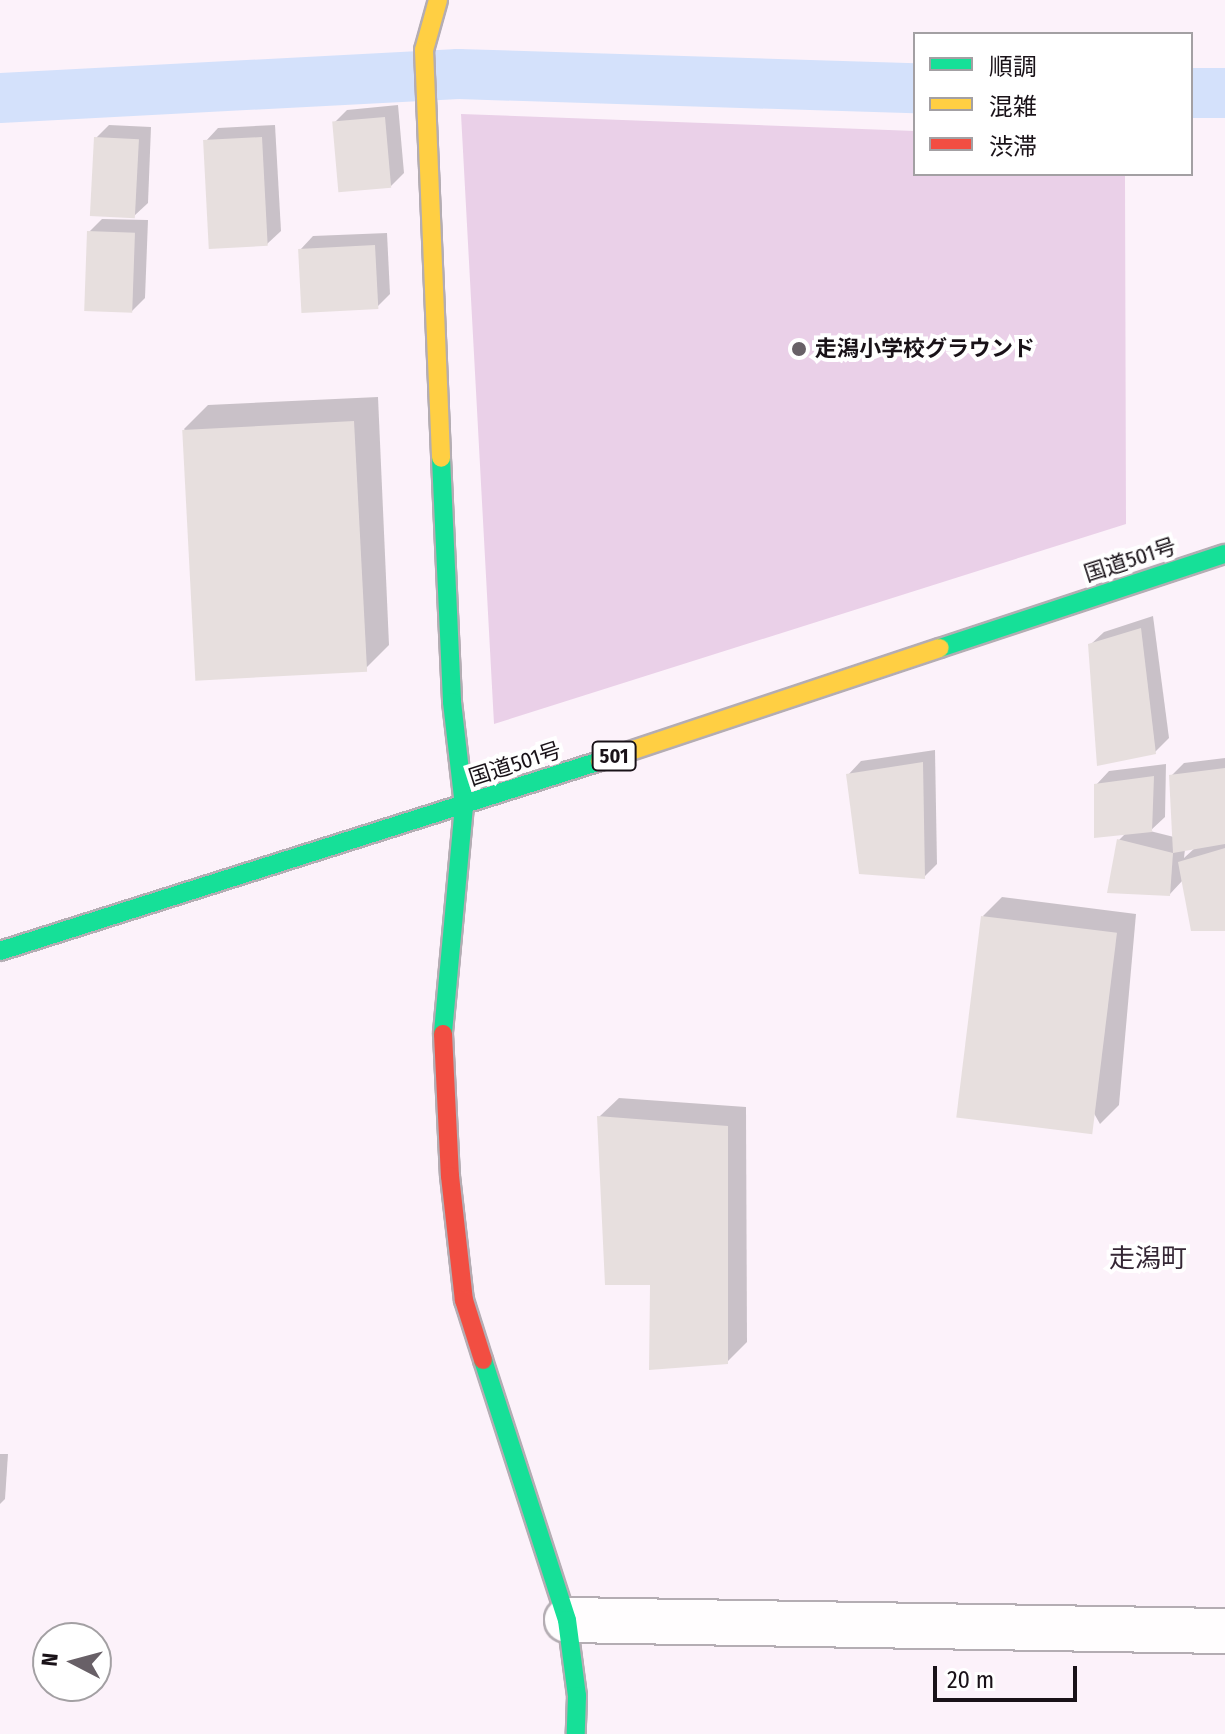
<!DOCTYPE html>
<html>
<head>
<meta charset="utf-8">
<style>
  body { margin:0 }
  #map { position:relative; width:1225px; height:1734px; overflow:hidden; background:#fcf2fa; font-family:"Fira Sans Condensed","Noto Sans JP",sans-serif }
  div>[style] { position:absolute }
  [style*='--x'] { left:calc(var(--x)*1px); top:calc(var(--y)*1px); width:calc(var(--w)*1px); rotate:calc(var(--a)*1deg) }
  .green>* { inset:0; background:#ead0e8 }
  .shadow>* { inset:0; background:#0003 }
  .canal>* { height:50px; margin:-25px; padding:0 25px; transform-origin:25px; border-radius:25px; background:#d4e1fb }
  .building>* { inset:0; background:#e7dfde; transform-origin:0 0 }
  .roads { filter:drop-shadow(2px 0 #b4adb3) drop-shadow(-2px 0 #b4adb3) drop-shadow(0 2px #b4adb3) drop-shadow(0 -2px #b4adb3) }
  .street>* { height:44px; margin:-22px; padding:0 22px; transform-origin:22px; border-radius:22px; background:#fffdfe }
  .fast>* { height:18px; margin:-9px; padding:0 9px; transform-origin:9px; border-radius:9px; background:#16e098 }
  .slow>* { height:18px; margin:-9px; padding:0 9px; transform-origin:9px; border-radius:9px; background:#ffcf43 }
  .jam>* { height:18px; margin:-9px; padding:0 9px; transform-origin:9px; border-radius:9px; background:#f24e42 }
  .dots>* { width:22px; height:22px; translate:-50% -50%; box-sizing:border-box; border:4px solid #fff; border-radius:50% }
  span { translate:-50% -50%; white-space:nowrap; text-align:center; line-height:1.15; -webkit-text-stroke:8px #fff; paint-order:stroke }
  .shield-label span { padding:2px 6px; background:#fff; border:2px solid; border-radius:6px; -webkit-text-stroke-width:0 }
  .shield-label { font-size:20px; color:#191218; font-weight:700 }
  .poi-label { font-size:22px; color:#191218; font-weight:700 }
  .left { translate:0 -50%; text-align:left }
  .street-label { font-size:22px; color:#191218 }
  .quarter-label { font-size:26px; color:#352735 }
  .legend { position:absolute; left:913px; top:32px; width:280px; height:144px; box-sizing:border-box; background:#fff; border:2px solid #a3a0a3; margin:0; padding:10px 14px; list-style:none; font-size:24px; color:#191218 }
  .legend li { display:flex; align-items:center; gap:16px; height:40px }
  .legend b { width:40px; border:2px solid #a3a0a3 }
  .north { position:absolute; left:32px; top:1622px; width:80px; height:80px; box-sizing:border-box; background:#fff; border:2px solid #a3a0a3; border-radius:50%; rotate:276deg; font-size:22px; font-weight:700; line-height:32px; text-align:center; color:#191218 }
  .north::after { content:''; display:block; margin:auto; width:28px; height:36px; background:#686067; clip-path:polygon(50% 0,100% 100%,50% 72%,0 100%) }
  .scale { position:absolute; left:933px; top:1666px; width:144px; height:36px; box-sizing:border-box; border:4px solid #191218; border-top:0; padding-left:10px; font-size:24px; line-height:28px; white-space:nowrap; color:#191218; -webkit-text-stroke:6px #fff; paint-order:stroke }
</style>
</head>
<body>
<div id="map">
  <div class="green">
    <i style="clip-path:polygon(461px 114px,915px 131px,915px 174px,1125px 174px,1126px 524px,494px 724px)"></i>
  </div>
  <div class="shadow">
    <i style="clip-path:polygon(398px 105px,404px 173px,390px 187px,334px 123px,347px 110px)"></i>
    <i style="clip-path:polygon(109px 125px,151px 127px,148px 203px,134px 216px,96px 138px)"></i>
    <i style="clip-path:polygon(275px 125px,281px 231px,267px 244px,205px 142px,218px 128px)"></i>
    <i style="clip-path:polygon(102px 219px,148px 220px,145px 298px,132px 311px,89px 232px)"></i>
    <i style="clip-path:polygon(387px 233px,390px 294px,377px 307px,300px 250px,313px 236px)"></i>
    <i style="clip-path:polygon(378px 397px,389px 645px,364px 670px,184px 429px,208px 405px)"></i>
    <i style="clip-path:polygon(1153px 616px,1169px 738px,1155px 752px,1090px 645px,1104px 632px)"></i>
    <i style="clip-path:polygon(935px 750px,937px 864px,924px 877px,848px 775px,861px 761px)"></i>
    <i style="clip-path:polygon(evenodd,1225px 758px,1225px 928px,1183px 880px,1170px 894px,1119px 840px,1126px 833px,1096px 785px,1109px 771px,1166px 764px,1165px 817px,1150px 831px,1174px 837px,1171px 776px,1184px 763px,1225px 758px,1196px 847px,1184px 858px,1185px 849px,1196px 847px)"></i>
    <i style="clip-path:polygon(1002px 897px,1136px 914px,1119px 1105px,1100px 1124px,983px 916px)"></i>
    <i style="clip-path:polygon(619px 1098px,746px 1107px,747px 1342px,727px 1362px,599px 1117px)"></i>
    <i style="clip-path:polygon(0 1454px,8px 1454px,5px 1499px,0 1504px)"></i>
  </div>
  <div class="canal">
    <i style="--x:1191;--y:93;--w:34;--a:0"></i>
    <i style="--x:0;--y:98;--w:459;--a:-3"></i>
    <i style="--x:458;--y:74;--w:457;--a:1.8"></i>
  </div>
  <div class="building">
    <i style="left:385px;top:117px;width:71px;height:53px;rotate:85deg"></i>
    <i style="left:94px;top:137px;width:45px;height:79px;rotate:3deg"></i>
    <i style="left:262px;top:137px;width:109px;height:59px;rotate:87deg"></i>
    <i style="left:87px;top:231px;width:48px;height:80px;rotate:2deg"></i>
    <i style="left:375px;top:245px;width:64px;height:77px;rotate:87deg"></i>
    <i style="left:354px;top:421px;width:251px;height:172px;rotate:87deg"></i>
    <i style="clip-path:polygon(1141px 628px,1156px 754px,1097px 766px,1088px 644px)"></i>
    <i style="clip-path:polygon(923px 762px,925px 879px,859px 874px,846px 774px)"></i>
    <i style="clip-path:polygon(1225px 768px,1225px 844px,1173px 853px,1169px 775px)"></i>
    <i style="clip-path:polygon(1154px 776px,1152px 832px,1094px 838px,1094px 784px)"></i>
    <i style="clip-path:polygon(1117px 839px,1173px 853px,1170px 896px,1107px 893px)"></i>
    <i style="clip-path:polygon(1225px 848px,1225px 931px,1191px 931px,1178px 862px)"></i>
    <i style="left:981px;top:916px;width:137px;height:203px;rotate:7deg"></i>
    <i style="clip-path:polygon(597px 1116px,728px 1126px,728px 1364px,649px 1370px,650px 1285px,605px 1285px)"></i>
  </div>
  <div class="roads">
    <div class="street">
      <i style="--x:567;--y:1620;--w:658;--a:0.96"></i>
    </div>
    <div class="fast">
      <i style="--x:441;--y:458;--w:244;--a:87.4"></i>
      <i style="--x:452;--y:702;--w:105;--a:83.4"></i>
      <i style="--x:464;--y:806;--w:229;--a:95.3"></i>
      <i style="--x:940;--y:648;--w:300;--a:-18.3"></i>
      <i style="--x:0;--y:951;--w:629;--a:-17.57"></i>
      <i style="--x:483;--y:1360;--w:273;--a:72.1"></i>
      <i style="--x:567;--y:1620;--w:77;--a:82.5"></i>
      <i style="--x:577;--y:1696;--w:38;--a:92"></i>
    </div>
    <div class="slow">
      <i style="--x:438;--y:0;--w:52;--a:105.6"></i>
      <i style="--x:424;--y:50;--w:408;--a:87.6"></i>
      <i style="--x:600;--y:761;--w:358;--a:-18.4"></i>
    </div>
    <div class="jam">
      <i style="--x:443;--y:1034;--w:142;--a:87.2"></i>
      <i style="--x:450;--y:1176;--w:125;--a:83.6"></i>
      <i style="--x:464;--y:1300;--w:63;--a:72.4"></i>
    </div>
  </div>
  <div class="dots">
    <i style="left:799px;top:349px;background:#686067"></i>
  </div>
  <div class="shield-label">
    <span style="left:614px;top:756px">501</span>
  </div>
  <div class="poi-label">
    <span class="left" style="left:815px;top:349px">走潟小学校グラウンド</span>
  </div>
  <div class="street-label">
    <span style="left:1130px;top:560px;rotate:-18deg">国道501号</span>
    <span style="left:515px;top:764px;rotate:-18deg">国道501号</span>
  </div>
  <div class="quarter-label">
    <span style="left:1148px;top:1259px">走潟町</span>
  </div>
  <ul class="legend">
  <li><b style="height:10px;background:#16e098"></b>順調</li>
  <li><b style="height:10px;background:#ffcf43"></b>混雑</li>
  <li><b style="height:10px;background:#f24e42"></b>渋滞</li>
  </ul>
  <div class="north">N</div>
  <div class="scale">20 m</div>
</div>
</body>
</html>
